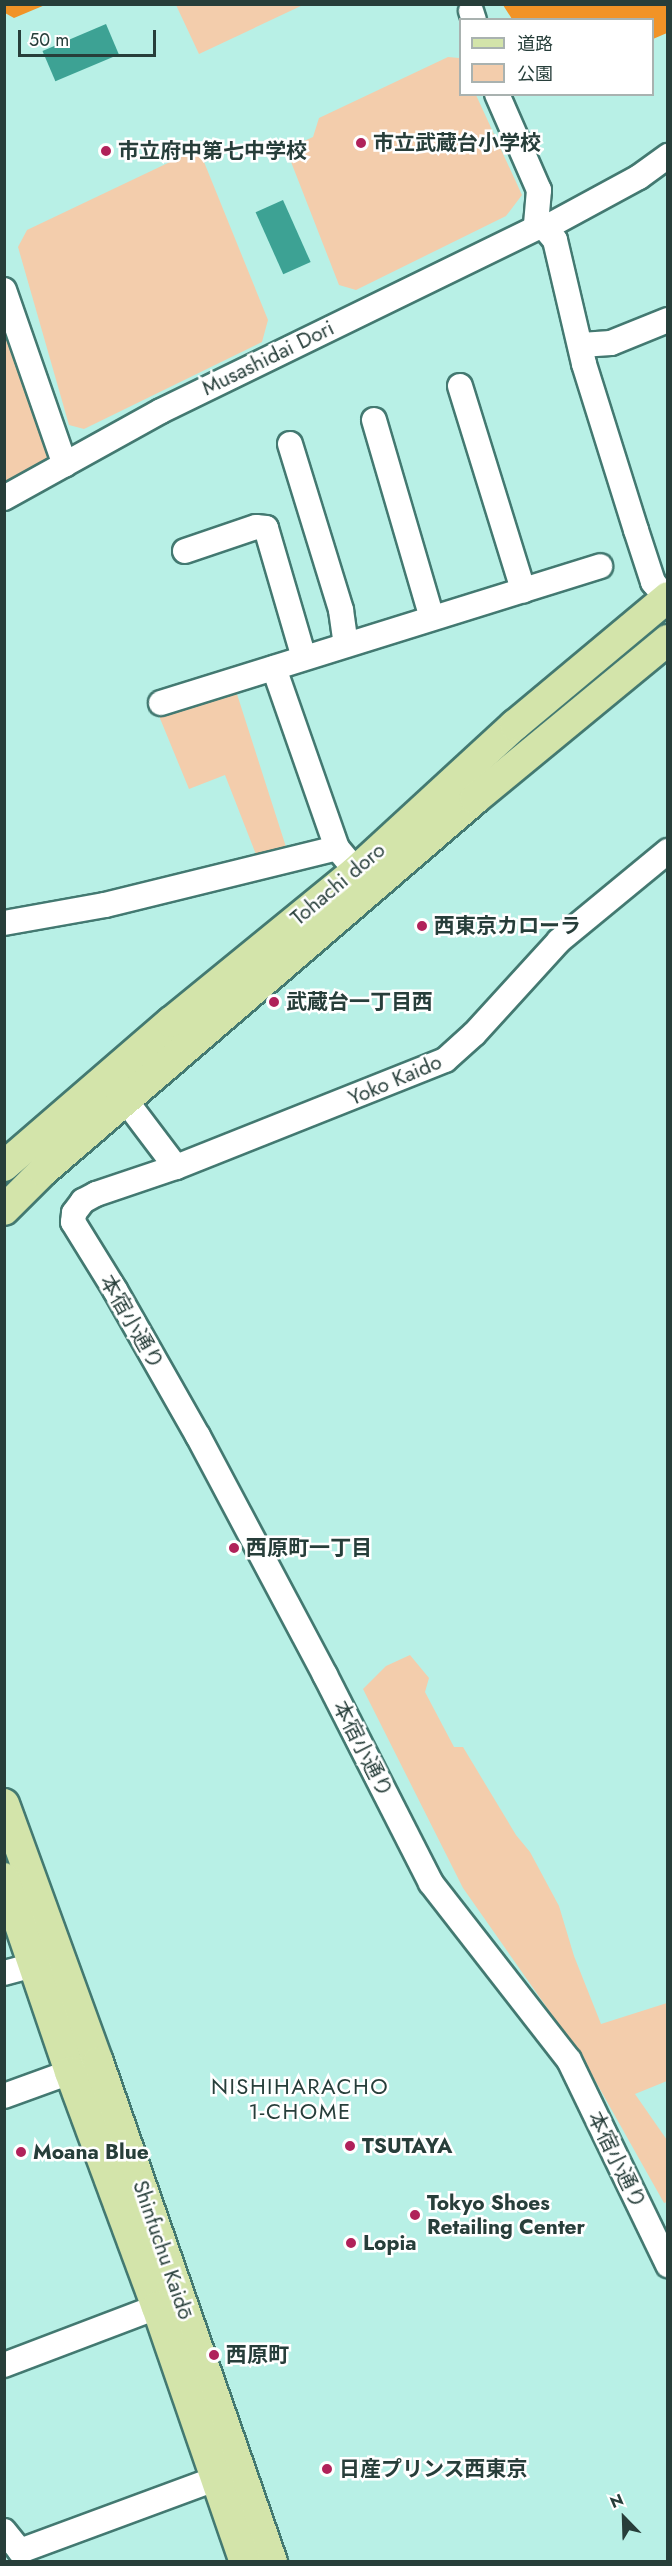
<!DOCTYPE html>
<html>
<head>
<meta charset="utf-8">
<style>
  body { margin:0 }
  #map { position:relative; width:672px; height:2566px; overflow:hidden; background:#b8f0e6; font-family:Jost,"Noto Sans JP",sans-serif }
  div>[style] { position:absolute }
  [style*='--x'] { left:calc(var(--x)*1px); top:calc(var(--y)*1px); width:calc(var(--w)*1px); rotate:calc(var(--a)*1deg) }
  .green>* { inset:0; background:#f3cdac }
  .forest>* { inset:0; background:#f19327 }
  .water>* { inset:0; background:#3da294; transform-origin:0 0 }
  .roads { filter:drop-shadow(2px 0 #437971) drop-shadow(-2px 0 #437971) drop-shadow(0 2px #437971) drop-shadow(0 -2px #437971) }
  .minor>* { height:24px; margin:-12px; padding:0 12px; transform-origin:12px; border-radius:12px; background:#fff }
  .major>* { height:30px; margin:-15px; padding:0 15px; transform-origin:15px; border-radius:15px; background:#d3e4aa }
  .dots>* { width:16px; height:16px; translate:-50% -50%; box-sizing:border-box; border:3px solid #fff; border-radius:50% }
  span { translate:-50% -50%; white-space:nowrap; text-align:center; line-height:1.15; -webkit-text-stroke:5px #fff; paint-order:stroke }
  .poi-label { font-size:21px; color:#273e3a; font-weight:700 }
  .left { translate:0 -50%; text-align:left }
  .street-label { font-size:21px; color:#273e3a }
  .neighbourhood-label { font-size:22px; color:#273e3a; letter-spacing:1.5px }
  .frame { position:absolute; inset:0; border:6px solid #273e3a; pointer-events:none }
  .legend { position:absolute; left:459px; top:18px; width:195px; height:78px; box-sizing:border-box; background:#fff; border:2px solid #a9b2b0; margin:0; padding:8px 10px; list-style:none; font-size:18px; color:#273e3a }
  .legend li { display:flex; align-items:center; gap:12px; height:30px }
  .legend b { width:30px; border:2px solid #a9b2b0 }
  .north { position:absolute; left:594px; top:2488px; width:60px; height:60px; -webkit-text-stroke:4px #fff; paint-order:stroke; rotate:337deg; font-size:16px; font-weight:700; line-height:24px; text-align:center; color:#273e3a }
  .north::after { content:''; display:block; margin:auto; width:21px; height:27px; background:#273e3a; clip-path:polygon(50% 0,100% 100%,50% 72%,0 100%) }
  .scale { position:absolute; left:18px; top:30px; width:138px; height:27px; box-sizing:border-box; border:3px solid #273e3a; border-top:0; padding-left:8px; font-size:18px; line-height:21px; white-space:nowrap; color:#273e3a; -webkit-text-stroke:4px #fff; paint-order:stroke }
</style>
</head>
<body>
<div id="map">
  <div class="green">
    <i style="clip-path:polygon(176px 5px,303px 5px,199px 54px)"></i>
    <i style="clip-path:polygon(448px 57px,459px 58px,460px 94px,476px 95px,522px 195px,506px 216px,356px 290px,339px 285px,286px 149px,313px 137px,319px 118px)"></i>
    <i style="clip-path:polygon(191px 152px,202px 157px,268px 320px,262px 342px,84px 429px,69px 425px,18px 247px,27px 230px)"></i>
    <i style="clip-path:polygon(4px 337px,12px 340px,53px 459px,4px 485px)"></i>
    <i style="clip-path:polygon(236px 691px,287px 850px,257px 857px,225px 775px,189px 789px,159px 716px)"></i>
    <i style="clip-path:polygon(410px 1655px,429px 1678px,425px 1692px,454px 1747px,463px 1747px,516px 1835px,530px 1852px,559px 1906px,574px 1956px,601px 2024px,667px 2003px,667px 2081px,635px 2094px,667px 2140px,667px 2202px,664px 2203px,583px 2059px,463px 1888px,363px 1689px,386px 1666px)"></i>
  </div>
  <div class="forest">
    <i style="clip-path:polygon(4px 5px,5px 4px,45px 5px,14px 18px,5px 13px)"></i>
    <i style="clip-path:polygon(503px 5px,667px 5px,667px 33px,653px 39px,652px 20px,512px 19px)"></i>
  </div>
  <div class="water">
    <i style="left:106px;top:24px;width:33px;height:69px;rotate:67deg"></i>
    <i style="left:283px;top:200px;width:68px;height:30px;rotate:66deg"></i>
  </div>
  <div class="roads">
    <div class="minor">
      <i style="--x:471;--y:11;--w:9;--a:72"></i>
      <i style="--x:497;--y:94;--w:105;--a:66.4"></i>
      <i style="--x:539;--y:190;--w:38;--a:95"></i>
      <i style="--x:545;--y:228;--w:107;--a:-28.5"></i>
      <i style="--x:639;--y:177;--w:36;--a:-36"></i>
      <i style="--x:4;--y:290;--w:185;--a:70.8"></i>
      <i style="--x:581;--y:345;--w:30;--a:-4"></i>
      <i style="--x:611;--y:343;--w:61;--a:-22"></i>
      <i style="--x:460;--y:386;--w:214;--a:72.8"></i>
      <i style="--x:374;--y:420;--w:206;--a:73.7"></i>
      <i style="--x:290;--y:444;--w:174;--a:72.9"></i>
      <i style="--x:341;--y:610;--w:35;--a:82"></i>
      <i style="--x:4;--y:498;--w:179;--a:-29"></i>
      <i style="--x:161;--y:411;--w:417;--a:-26"></i>
      <i style="--x:536;--y:228;--w:8;--a:-7"></i>
      <i style="--x:544;--y:227;--w:17;--a:50"></i>
      <i style="--x:555;--y:240;--w:127;--a:76.8"></i>
      <i style="--x:584;--y:364;--w:174;--a:72.6"></i>
      <i style="--x:636;--y:530;--w:55;--a:71.9"></i>
      <i style="--x:653;--y:582;--w:21;--a:51"></i>
      <i style="--x:185;--y:551;--w:75;--a:-18.7"></i>
      <i style="--x:256;--y:527;--w:10;--a:6"></i>
      <i style="--x:266;--y:528;--w:135;--a:73.7"></i>
      <i style="--x:274;--y:668;--w:191;--a:70.7"></i>
      <i style="--x:161;--y:703;--w:460;--a:-17.3"></i>
      <i style="--x:668;--y:851;--w:141;--a:140.5"></i>
      <i style="--x:559;--y:941;--w:126;--a:132.4"></i>
      <i style="--x:474;--y:1034;--w:39;--a:138"></i>
      <i style="--x:445;--y:1060;--w:289;--a:158.3"></i>
      <i style="--x:176;--y:1167;--w:84;--a:161.4"></i>
      <i style="--x:96;--y:1194;--w:15;--a:152"></i>
      <i style="--x:83;--y:1201;--w:15;--a:127"></i>
      <i style="--x:74;--y:1213;--w:9;--a:96"></i>
      <i style="--x:73;--y:1222;--w:80;--a:58.3"></i>
      <i style="--x:115;--y:1290;--w:168;--a:60.4"></i>
      <i style="--x:198;--y:1436;--w:271;--a:62"></i>
      <i style="--x:325;--y:1675;--w:233;--a:63"></i>
      <i style="--x:431;--y:1883;--w:224;--a:52.1"></i>
      <i style="--x:569;--y:2060;--w:228;--a:64.2"></i>
      <i style="--x:4;--y:923;--w:103;--a:-10.1"></i>
      <i style="--x:105;--y:905;--w:239;--a:-13.8"></i>
      <i style="--x:337;--y:848;--w:30;--a:50"></i>
      <i style="--x:126;--y:1101;--w:83;--a:52.9"></i>
      <i style="--x:4;--y:1973;--w:30;--a:-15"></i>
      <i style="--x:4;--y:2096;--w:88;--a:-19.9"></i>
      <i style="--x:4;--y:2365;--w:164;--a:-20.8"></i>
      <i style="--x:4;--y:2531;--w:26;--a:51"></i>
      <i style="--x:20;--y:2551;--w:210;--a:-20.3"></i>
    </div>
    <div class="major">
      <i style="--x:4;--y:1166;--w:221;--a:-40.8"></i>
      <i style="--x:171;--y:1022;--w:239;--a:-39.2"></i>
      <i style="--x:356;--y:871;--w:216;--a:-42.6"></i>
      <i style="--x:515;--y:725;--w:199;--a:-39.9"></i>
      <i style="--x:4;--y:1210;--w:55;--a:-45"></i>
      <i style="--x:43;--y:1171;--w:570;--a:-40.73"></i>
      <i style="--x:475;--y:799;--w:250;--a:-39.5"></i>
      <i style="--x:4;--y:1804;--w:275;--a:70"></i>
      <i style="--x:98;--y:2062;--w:529;--a:70.81"></i>
      <i style="--x:4;--y:1878;--w:205;--a:71.2"></i>
      <i style="--x:70;--y:2072;--w:251;--a:69.7"></i>
      <i style="--x:157;--y:2307;--w:270;--a:71"></i>
    </div>
  </div>
  <div class="dots">
    <i style="left:361px;top:143px;background:#b0225a"></i>
    <i style="left:106px;top:151px;background:#b0225a"></i>
    <i style="left:422px;top:926px;background:#b0225a"></i>
    <i style="left:274px;top:1002px;background:#b0225a"></i>
    <i style="left:234px;top:1548px;background:#b0225a"></i>
    <i style="left:350px;top:2146px;background:#b0225a"></i>
    <i style="left:21px;top:2152px;background:#b0225a"></i>
    <i style="left:415px;top:2215px;background:#b0225a"></i>
    <i style="left:351px;top:2243px;background:#b0225a"></i>
    <i style="left:214px;top:2355px;background:#b0225a"></i>
    <i style="left:327px;top:2469px;background:#b0225a"></i>
  </div>
  <div class="poi-label">
    <span class="left" style="left:373px;top:143px">市立武蔵台小学校</span>
    <span class="left" style="left:118px;top:151px">市立府中第七中学校</span>
    <span class="left" style="left:434px;top:926px">西東京カローラ</span>
    <span class="left" style="left:286px;top:1002px">武蔵台一丁目西</span>
    <span class="left" style="left:246px;top:1548px">西原町一丁目</span>
    <span class="left" style="left:362px;top:2146px">TSUTAYA</span>
    <span class="left" style="left:33px;top:2152px">Moana Blue</span>
    <span class="left" style="left:427px;top:2215px">Tokyo Shoes<br>Retailing Center</span>
    <span class="left" style="left:363px;top:2243px">Lopia</span>
    <span class="left" style="left:226px;top:2355px">西原町</span>
    <span class="left" style="left:339px;top:2469px">日産プリンス西東京</span>
  </div>
  <div class="street-label">
    <span style="left:268px;top:358px;rotate:-26deg">Musashidai Dori</span>
    <span style="left:338px;top:884px;rotate:-40deg">Tohachi doro</span>
    <span style="left:395px;top:1080px;rotate:-23deg">Yoko Kaido</span>
    <span style="left:132px;top:1322px;rotate:60deg">本宿小通り</span>
    <span style="left:363px;top:1749px;rotate:63deg">本宿小通り</span>
    <span style="left:617px;top:2160px;rotate:64deg">本宿小通り</span>
    <span style="left:163px;top:2250px;rotate:71deg">Shinfuchu Kaidō</span>
  </div>
  <div class="neighbourhood-label">
    <span style="left:300px;top:2099px">NISHIHARACHO<br>1-CHOME</span>
  </div>
  <div class="frame"></div>
  <ul class="legend">
  <li><b style="height:8px;background:#d3e4aa"></b>道路</li>
  <li><b style="height:16px;background:#f3cdac"></b>公園</li>
  </ul>
  <div class="north">N</div>
  <div class="scale">50 m</div>
</div>
</body>
</html>
